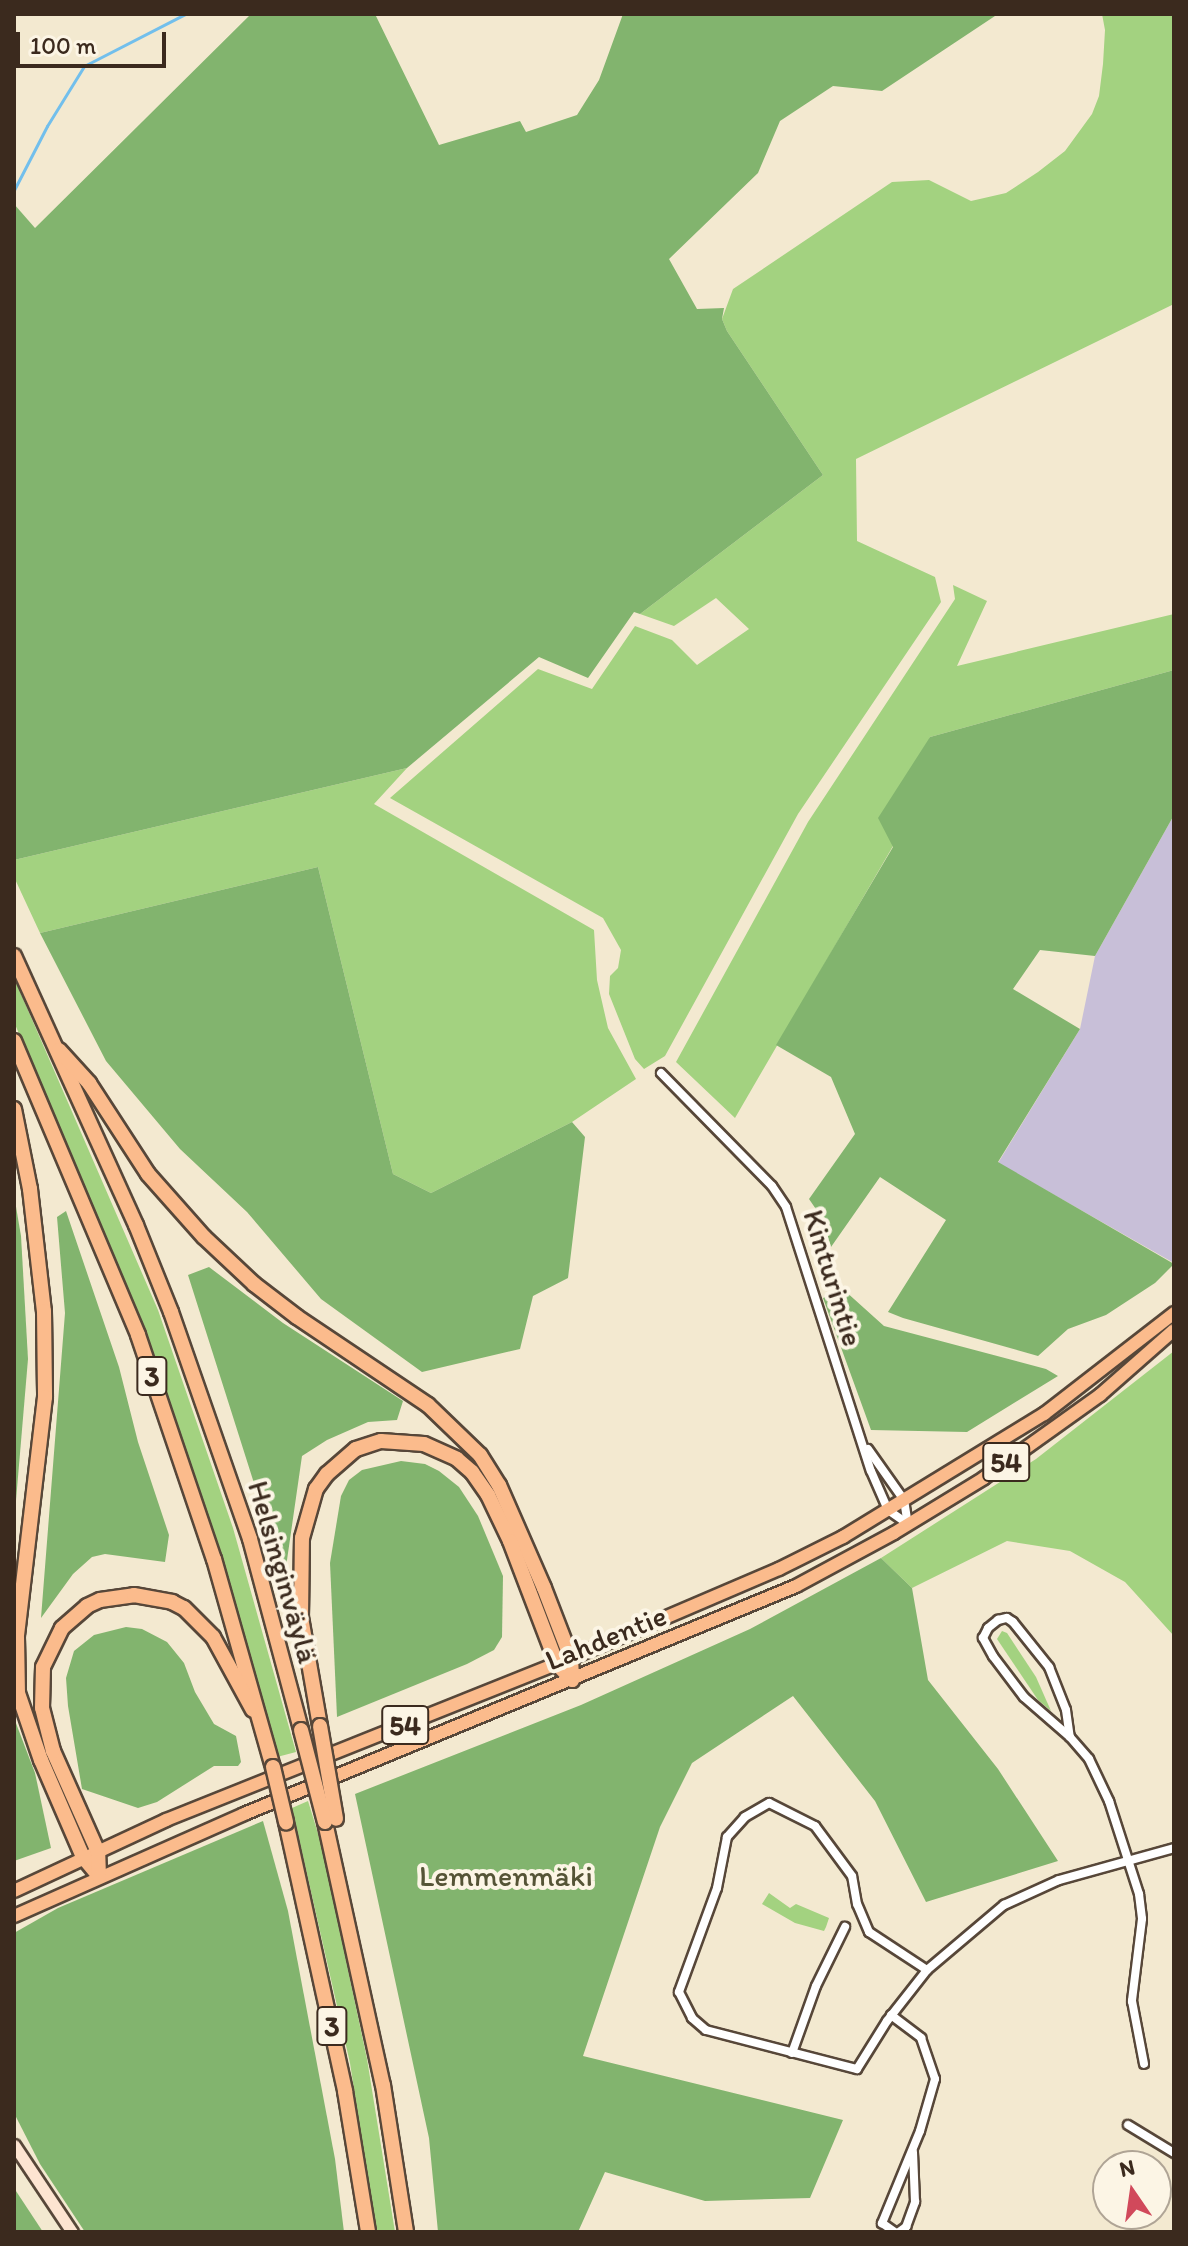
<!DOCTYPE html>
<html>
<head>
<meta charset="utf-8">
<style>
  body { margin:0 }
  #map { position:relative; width:1188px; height:2246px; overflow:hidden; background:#f3e9d0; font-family:Itim,sans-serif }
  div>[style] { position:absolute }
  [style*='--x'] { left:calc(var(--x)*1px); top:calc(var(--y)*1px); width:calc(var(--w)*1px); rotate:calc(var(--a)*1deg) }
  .industrial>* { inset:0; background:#c8bfd8 }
  .green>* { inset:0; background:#a3d280 }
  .forest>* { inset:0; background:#82b46e }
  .stream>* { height:3px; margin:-1.5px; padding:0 1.5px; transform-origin:1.5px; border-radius:1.5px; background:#72bfec }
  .roads { filter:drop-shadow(2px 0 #574739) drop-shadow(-2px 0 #574739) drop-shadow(0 2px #574739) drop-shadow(0 -2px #574739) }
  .street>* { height:8px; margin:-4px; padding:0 4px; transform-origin:4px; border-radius:4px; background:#fff }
  .secondary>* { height:11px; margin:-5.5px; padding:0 5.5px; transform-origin:5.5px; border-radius:5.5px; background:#fde4d1 }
  .primary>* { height:12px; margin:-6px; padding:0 6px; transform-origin:6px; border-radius:6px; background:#fbbb8c }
  .highway>* { height:14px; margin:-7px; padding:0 7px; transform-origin:7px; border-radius:7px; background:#fbbb8c }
  .bridges { filter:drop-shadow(2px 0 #574739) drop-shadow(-2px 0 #574739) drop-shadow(0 2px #574739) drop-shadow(0 -2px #574739) }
  .highway-bridge>* { height:14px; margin:-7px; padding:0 7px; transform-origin:7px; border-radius:7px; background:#fbbb8c }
  span { translate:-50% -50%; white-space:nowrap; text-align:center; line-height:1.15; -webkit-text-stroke:8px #fcf5e5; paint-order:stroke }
  .shield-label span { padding:2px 6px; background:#fcf5e5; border:2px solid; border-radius:6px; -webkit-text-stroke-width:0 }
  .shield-label { font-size:28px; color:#3b2a1e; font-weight:700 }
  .street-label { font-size:30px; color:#3b2a1e }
  .park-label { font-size:30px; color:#555436 }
  .frame { position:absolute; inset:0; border:16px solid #3b2a1e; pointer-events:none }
  .north { position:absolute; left:1092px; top:2150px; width:80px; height:80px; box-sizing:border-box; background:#fcf5e5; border:2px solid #afa495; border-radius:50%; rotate:347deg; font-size:22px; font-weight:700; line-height:32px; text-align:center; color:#3b2a1e }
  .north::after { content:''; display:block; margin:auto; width:28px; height:36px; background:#d1495b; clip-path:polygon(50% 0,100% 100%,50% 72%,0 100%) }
  .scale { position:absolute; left:16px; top:32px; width:150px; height:36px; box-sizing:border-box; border:4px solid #3b2a1e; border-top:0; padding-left:10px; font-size:24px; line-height:28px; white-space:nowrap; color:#3b2a1e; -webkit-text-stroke:6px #fcf5e5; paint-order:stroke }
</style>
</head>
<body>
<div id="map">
  <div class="industrial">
    <i style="clip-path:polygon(1174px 815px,1174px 1263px,998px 1163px,1080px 1029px,1095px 956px)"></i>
  </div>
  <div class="green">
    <i style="clip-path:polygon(1102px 14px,1174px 14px,1174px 304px,856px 459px,857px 541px,935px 577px,941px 602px,798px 814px,665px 1056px,644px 1069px,635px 1059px,609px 994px,610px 976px,618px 968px,621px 950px,603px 918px,390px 798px,538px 669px,592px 689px,635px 626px,672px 640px,697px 665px,749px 629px,716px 598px,674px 626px,640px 614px,823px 475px,727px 331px,722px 319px,733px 289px,892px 182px,929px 180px,971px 201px,1006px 193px,1038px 172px,1065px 151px,1092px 114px,1099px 96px,1103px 64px,1105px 30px)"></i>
    <i style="clip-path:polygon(953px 585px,987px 601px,957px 666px,1174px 614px,1174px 670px,930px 737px,893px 846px,735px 1118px,676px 1062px,808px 822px,955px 599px)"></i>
    <i style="clip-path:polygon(407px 768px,374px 804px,594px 930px,597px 980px,608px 1028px,636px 1079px,572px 1122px,431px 1193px,393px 1174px,318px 867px,40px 933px,14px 877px,14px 860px)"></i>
    <i style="clip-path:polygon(14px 978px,158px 1310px,233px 1528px,296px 1752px,277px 1757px,215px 1535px,140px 1316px,14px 1022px)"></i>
    <i style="clip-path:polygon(1174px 1351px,1174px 1636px,1125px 1582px,1070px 1551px,1007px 1541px,912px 1588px,881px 1558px,1036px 1459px)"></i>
    <i style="clip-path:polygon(1002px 1631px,1007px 1633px,1036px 1677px,1051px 1711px,1038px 1700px,997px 1639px)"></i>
    <i style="clip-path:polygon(308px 1801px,321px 1843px,367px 2059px,395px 2232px,376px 2232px,350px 2063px,292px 1808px)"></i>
    <i style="clip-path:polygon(769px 1893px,790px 1908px,796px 1904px,829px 1918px,826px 1927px,824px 1931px,795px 1923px,762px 1904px)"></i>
  </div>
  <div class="forest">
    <i style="clip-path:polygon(251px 14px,375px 14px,439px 145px,520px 121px,526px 132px,577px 115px,599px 80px,623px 14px,998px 14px,882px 91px,833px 86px,780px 121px,758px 173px,669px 259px,697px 309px,724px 308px,722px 319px,727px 331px,823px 475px,640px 614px,634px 612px,588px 678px,539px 657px,407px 768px,14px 860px,14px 204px,35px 228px)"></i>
    <i style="clip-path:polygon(1174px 670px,1174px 815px,1095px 956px,1040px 950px,1013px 989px,1080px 1029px,998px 1162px,1174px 1264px,1155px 1283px,1106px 1315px,1068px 1329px,1038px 1356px,903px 1318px,888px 1312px,946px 1220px,880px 1177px,831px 1247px,822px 1218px,809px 1199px,855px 1134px,831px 1077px,776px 1045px,893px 847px,878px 818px,930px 737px)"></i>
    <i style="clip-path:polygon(318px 867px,393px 1174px,431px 1193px,572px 1122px,585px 1137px,568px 1278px,533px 1296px,520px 1349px,422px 1372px,321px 1299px,247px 1212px,180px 1149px,106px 1061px,40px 933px)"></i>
    <i style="clip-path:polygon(14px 1195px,21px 1236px,28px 1359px,14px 1524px)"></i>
    <i style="clip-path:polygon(66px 1211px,119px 1367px,138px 1442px,169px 1535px,165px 1562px,105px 1554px,92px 1557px,73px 1574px,41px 1618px,65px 1313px,57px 1217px)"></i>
    <i style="clip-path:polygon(209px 1267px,283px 1323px,403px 1401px,397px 1420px,368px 1422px,327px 1440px,302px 1456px,286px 1567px,279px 1562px,188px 1275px)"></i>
    <i style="clip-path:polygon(844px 1290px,884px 1326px,1046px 1369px,1058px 1376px,967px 1432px,871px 1430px,823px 1298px)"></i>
    <i style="clip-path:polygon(401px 1461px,425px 1464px,439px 1471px,459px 1487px,478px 1516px,503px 1576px,502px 1637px,494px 1650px,467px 1664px,337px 1717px,330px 1563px,341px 1496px,349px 1480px,362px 1470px)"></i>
    <i style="clip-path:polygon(881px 1558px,912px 1588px,928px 1680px,998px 1769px,1058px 1861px,926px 1902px,875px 1801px,793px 1696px,692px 1763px,660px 1827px,583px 2056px,843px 2120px,810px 2198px,705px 2201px,605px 2172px,578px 2232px,438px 2232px,429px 2138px,355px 1794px,581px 1705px,750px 1629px)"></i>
    <i style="clip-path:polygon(126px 1627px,142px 1629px,167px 1642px,184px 1663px,195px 1692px,214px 1724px,236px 1736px,241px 1762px,238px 1766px,214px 1766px,157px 1802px,138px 1808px,82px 1789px,68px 1706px,66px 1678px,74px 1651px,94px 1635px)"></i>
    <i style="clip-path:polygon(14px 1718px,35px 1773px,51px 1848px,14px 1861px)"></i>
    <i style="clip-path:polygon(263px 1821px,288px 1911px,335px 2159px,344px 2232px,85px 2232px,40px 2164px,14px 2113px,14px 1933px,58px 1908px)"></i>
    <i style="clip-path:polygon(14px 2188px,43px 2232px,14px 2232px)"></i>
  </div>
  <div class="stream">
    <i style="--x:14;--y:190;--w:72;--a:-62.7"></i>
    <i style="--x:47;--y:126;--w:70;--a:-58.3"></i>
    <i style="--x:84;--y:66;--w:114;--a:-27.2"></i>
  </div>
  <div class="roads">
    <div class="street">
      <i style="--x:661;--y:1073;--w:158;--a:45.5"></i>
      <i style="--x:772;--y:1186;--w:25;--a:56"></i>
      <i style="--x:786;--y:1207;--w:277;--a:72.2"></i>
      <i style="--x:871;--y:1471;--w:43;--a:66.4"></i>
      <i style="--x:888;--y:1510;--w:24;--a:35"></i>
      <i style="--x:868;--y:1449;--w:62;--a:54.8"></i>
      <i style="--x:904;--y:1500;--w:24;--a:81"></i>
      <i style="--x:1070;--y:1737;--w:61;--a:-139"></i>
      <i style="--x:1024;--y:1697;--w:51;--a:-127.1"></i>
      <i style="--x:993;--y:1656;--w:21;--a:-119"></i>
      <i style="--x:983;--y:1638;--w:11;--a:-63"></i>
      <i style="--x:988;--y:1628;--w:13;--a:-39"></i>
      <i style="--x:998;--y:1620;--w:9;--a:-13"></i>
      <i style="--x:1007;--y:1618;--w:7;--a:34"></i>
      <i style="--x:1013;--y:1622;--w:58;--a:51.3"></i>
      <i style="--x:1049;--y:1667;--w:46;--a:68.4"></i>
      <i style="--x:1066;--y:1710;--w:27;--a:82"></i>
      <i style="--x:1070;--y:1737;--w:29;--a:49"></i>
      <i style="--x:1089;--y:1759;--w:47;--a:64.5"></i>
      <i style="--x:1109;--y:1801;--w:98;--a:72.1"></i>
      <i style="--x:1139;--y:1894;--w:25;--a:83"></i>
      <i style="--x:1142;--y:1919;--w:83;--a:97"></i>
      <i style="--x:1132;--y:2001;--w:64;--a:79.2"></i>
      <i style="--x:927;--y:1970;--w:69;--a:-146.8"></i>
      <i style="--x:869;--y:1932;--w:30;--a:-113"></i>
      <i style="--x:857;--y:1904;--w:28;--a:-100"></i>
      <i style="--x:852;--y:1876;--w:62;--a:-126.5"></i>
      <i style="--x:815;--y:1826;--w:51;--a:-153.4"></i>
      <i style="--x:769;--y:1803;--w:28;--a:150"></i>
      <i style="--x:745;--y:1817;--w:27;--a:132"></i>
      <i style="--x:727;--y:1837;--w:52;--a:101.1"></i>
      <i style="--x:717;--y:1888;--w:111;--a:110.1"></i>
      <i style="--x:679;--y:1992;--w:29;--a:63"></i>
      <i style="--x:692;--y:2018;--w:18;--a:41"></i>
      <i style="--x:706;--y:2030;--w:156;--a:14.5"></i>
      <i style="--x:857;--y:2069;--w:57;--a:-58"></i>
      <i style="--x:887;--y:2021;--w:65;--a:-51.9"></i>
      <i style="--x:927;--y:1970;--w:101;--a:-40.2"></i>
      <i style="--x:1004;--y:1905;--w:60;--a:-24.4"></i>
      <i style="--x:1059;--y:1880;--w:119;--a:-15.5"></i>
      <i style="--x:891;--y:2015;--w:38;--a:37"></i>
      <i style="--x:921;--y:2038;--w:43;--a:71.1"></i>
      <i style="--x:935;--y:2079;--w:54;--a:106.1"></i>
      <i style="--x:920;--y:2131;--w:100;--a:112.4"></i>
      <i style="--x:882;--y:2223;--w:16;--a:35"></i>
      <i style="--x:792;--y:2053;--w:71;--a:-70.3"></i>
      <i style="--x:816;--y:1986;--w:66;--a:-63.8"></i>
      <i style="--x:1128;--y:2125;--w:54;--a:31.3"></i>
      <i style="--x:899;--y:2232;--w:9;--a:-36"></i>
      <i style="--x:906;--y:2227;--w:27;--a:-70"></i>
      <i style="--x:915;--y:2202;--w:50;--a:-92.3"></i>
    </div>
    <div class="secondary">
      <i style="--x:14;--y:2145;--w:105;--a:56.3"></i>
    </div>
    <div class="primary">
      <i style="--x:14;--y:1891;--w:168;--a:-25"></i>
      <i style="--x:166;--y:1820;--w:421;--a:-21.8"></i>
      <i style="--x:557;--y:1664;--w:241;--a:-23.2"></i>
      <i style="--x:779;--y:1569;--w:72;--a:-26.6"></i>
      <i style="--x:843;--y:1537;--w:236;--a:-31.5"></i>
      <i style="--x:1044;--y:1414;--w:165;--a:-37.8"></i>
      <i style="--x:14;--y:1916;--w:252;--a:-23.9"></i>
      <i style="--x:244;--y:1814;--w:597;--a:-22.44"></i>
      <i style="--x:796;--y:1586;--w:111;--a:-28.4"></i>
      <i style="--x:894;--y:1533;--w:105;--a:-31.4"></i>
      <i style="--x:984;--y:1478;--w:143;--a:-35.6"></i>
      <i style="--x:1100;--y:1395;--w:98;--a:-41.3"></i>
    </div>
    <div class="highway">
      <i style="--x:14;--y:956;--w:295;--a:65.6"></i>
      <i style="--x:136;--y:1225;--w:94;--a:68.1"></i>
      <i style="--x:171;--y:1312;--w:240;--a:70.8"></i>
      <i style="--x:250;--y:1539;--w:198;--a:75"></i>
      <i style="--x:14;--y:1041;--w:319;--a:67.1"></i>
      <i style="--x:138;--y:1335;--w:237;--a:71.3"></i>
      <i style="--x:214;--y:1559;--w:216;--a:74.2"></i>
      <i style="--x:59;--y:1050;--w:45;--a:47.7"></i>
      <i style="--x:89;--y:1083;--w:108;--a:57"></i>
      <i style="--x:148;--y:1174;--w:84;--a:48.4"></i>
      <i style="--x:204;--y:1237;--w:69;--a:43.2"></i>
      <i style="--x:254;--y:1284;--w:54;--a:37.5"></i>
      <i style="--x:297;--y:1317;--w:158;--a:33.9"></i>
      <i style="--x:428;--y:1405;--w:72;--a:43.9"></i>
      <i style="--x:480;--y:1455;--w:36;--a:58"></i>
      <i style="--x:499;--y:1485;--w:112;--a:66.4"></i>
      <i style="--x:544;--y:1588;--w:75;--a:68.9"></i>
      <i style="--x:571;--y:1658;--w:22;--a:87"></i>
      <i style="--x:14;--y:1109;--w:82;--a:78.7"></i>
      <i style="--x:30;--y:1189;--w:123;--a:83.5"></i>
      <i style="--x:44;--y:1311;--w:86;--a:89.3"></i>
      <i style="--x:45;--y:1397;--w:242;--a:96.7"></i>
      <i style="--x:17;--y:1637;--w:56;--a:89"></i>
      <i style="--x:18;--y:1693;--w:71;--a:71.1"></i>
      <i style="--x:41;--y:1760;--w:106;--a:66.6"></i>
      <i style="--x:83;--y:1857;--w:25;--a:50"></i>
      <i style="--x:320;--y:1726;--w:111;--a:-99.9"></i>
      <i style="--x:301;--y:1617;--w:79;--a:-89.3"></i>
      <i style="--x:302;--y:1538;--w:51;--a:-74.1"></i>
      <i style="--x:316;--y:1489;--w:19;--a:-54"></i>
      <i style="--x:327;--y:1474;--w:38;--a:-41"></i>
      <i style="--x:356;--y:1449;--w:26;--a:-18"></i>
      <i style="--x:381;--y:1441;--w:43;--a:4"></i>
      <i style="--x:424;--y:1444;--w:36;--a:24"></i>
      <i style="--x:457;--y:1459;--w:20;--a:41"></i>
      <i style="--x:472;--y:1472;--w:28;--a:55"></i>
      <i style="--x:488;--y:1495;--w:51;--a:64.4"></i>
      <i style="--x:510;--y:1541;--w:132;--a:69.1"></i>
      <i style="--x:557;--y:1664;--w:22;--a:47"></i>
      <i style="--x:286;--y:1822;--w:275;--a:77.6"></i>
      <i style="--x:345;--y:2091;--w:143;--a:80.7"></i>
      <i style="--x:325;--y:1822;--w:269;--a:77.6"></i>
      <i style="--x:383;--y:2085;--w:149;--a:81.1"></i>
      <i style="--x:99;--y:1876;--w:24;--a:-92"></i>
      <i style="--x:98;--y:1852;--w:111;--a:-114"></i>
      <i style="--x:53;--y:1751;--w:44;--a:-104.3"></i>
      <i style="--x:42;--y:1708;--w:41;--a:-88.6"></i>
      <i style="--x:43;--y:1667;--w:43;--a:-64"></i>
      <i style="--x:62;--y:1628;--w:33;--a:-41"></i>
      <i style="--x:87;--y:1606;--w:14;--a:-25"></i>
      <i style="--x:100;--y:1600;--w:34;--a:-8"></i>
      <i style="--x:134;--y:1595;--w:39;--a:10"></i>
      <i style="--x:172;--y:1602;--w:13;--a:27"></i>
      <i style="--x:184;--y:1608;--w:41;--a:45"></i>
      <i style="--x:213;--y:1637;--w:83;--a:61.3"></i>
    </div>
  </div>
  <div class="bridges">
    <div class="highway-bridge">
      <i style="--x:320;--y:1726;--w:94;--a:80.2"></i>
      <i style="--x:301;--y:1730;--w:95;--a:75.4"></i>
      <i style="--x:273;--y:1767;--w:57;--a:76.7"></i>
    </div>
  </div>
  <div class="shield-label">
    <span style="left:152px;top:1376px">3</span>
    <span style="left:1006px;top:1462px">54</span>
    <span style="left:405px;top:1725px">54</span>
    <span style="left:332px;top:2026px">3</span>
  </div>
  <div class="street-label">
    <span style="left:833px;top:1278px;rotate:73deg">Kinturintie</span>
    <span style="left:283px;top:1572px;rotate:74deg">Helsinginväylä</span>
    <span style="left:606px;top:1638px;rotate:-22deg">Lahdentie</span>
  </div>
  <div class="park-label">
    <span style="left:506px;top:1876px">Lemmenmäki</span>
  </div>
  <div class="frame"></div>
  <div class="north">N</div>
  <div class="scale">100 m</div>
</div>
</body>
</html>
